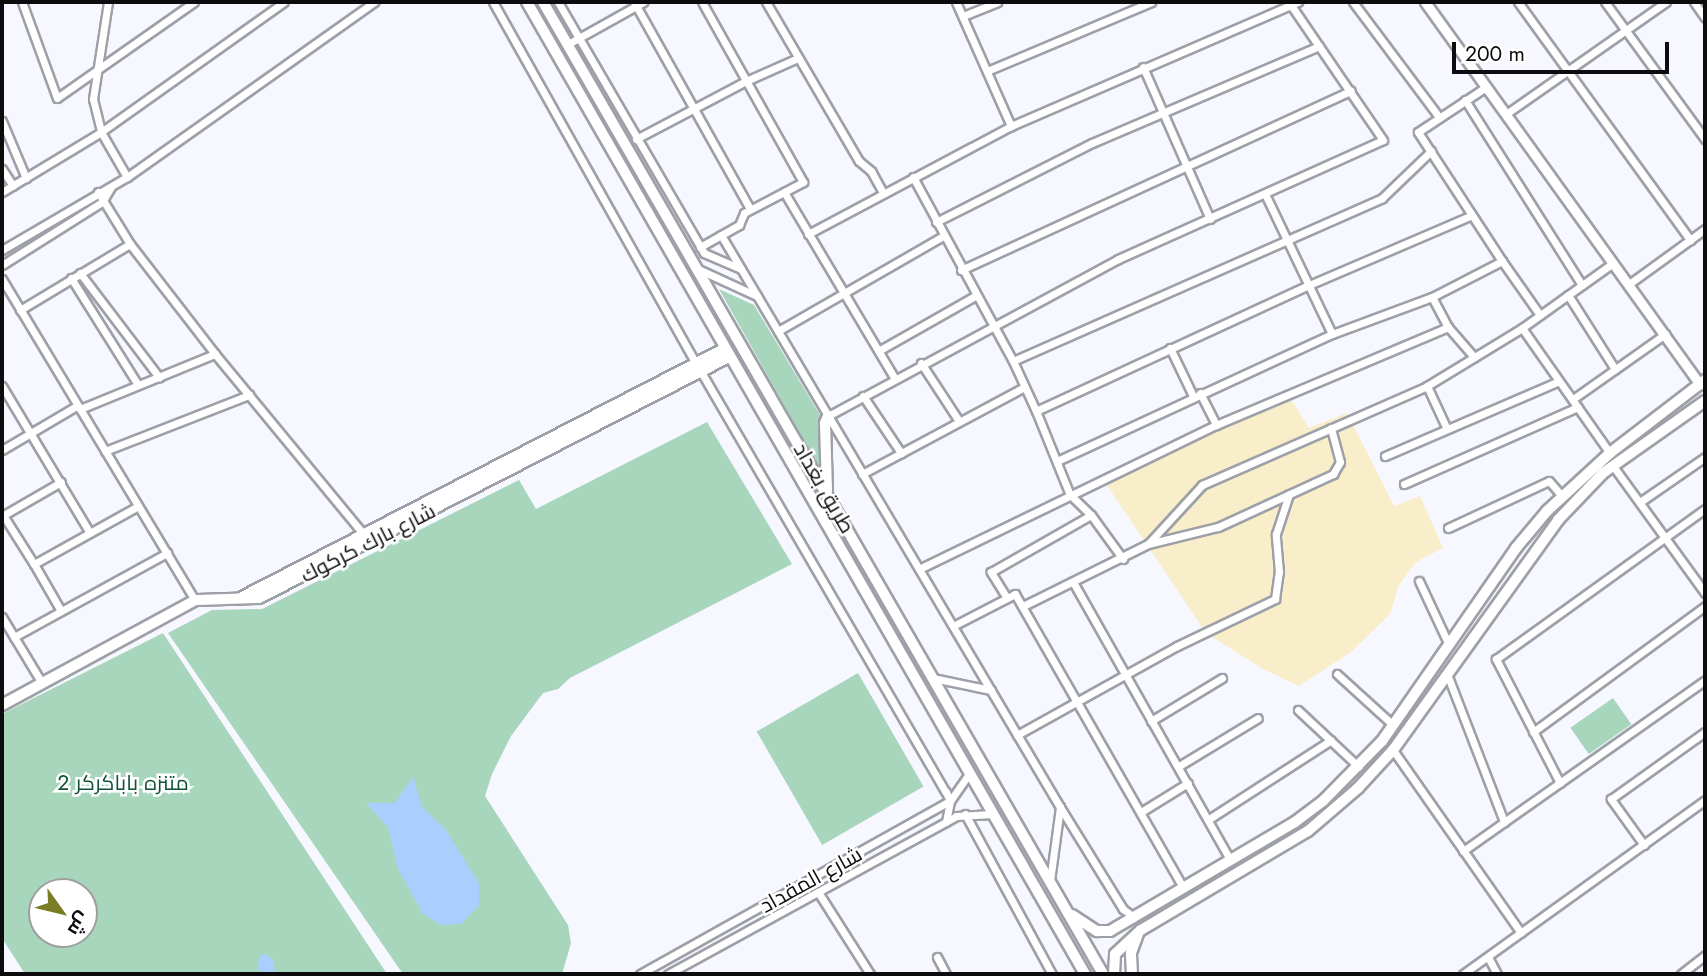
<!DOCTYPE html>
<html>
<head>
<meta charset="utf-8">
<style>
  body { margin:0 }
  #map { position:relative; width:1707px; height:976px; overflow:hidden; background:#f6f7ff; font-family:Jost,Cairo,sans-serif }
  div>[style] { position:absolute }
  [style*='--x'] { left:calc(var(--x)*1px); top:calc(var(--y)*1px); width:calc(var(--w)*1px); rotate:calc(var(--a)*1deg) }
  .green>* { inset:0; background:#a7d6bd; transform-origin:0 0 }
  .sand>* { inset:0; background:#f8eec9 }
  .water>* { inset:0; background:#a9cffe }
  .roads { filter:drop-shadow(2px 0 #9ea0a8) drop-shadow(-2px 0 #9ea0a8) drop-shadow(0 2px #9ea0a8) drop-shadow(0 -2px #9ea0a8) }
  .minor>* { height:7px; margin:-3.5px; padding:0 3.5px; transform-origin:3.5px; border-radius:3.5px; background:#fff }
  .tertiary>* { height:9px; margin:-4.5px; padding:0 4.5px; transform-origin:4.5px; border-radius:4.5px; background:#fff }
  .secondary>* { height:10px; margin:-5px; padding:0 5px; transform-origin:5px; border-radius:5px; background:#fff }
  .primary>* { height:10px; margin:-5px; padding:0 5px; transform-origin:5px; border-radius:5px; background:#fff }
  span { translate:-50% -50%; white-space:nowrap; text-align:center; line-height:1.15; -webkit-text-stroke:5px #fff; paint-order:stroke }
  .street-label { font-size:21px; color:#0c0c0f }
  .park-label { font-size:21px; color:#135238 }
  .frame { position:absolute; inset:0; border:4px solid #0c0c0f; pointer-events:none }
  .north { position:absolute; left:28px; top:878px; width:70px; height:70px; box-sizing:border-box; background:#fff; border:2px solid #9e9e9f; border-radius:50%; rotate:124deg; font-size:19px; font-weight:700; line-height:28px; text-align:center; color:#0c0c0f }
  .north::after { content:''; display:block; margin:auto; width:24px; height:32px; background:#7a7d26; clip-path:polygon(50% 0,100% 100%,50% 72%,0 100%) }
  .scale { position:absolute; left:1452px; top:42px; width:217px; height:32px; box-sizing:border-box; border:4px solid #0c0c0f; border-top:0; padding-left:9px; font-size:21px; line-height:24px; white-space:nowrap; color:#0c0c0f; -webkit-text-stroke:5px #fff; paint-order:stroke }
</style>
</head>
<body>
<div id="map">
  <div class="green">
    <i style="clip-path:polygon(719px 289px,754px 305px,820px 415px,820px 469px)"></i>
    <i style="clip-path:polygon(707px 422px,792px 564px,570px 678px,558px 689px,543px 693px,511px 736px,492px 774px,485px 796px,568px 925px,571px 943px,562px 974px,403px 974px,168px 633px,212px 610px,262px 609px,519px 480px,536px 509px)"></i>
    <i style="clip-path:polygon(evenodd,163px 633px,387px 974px,25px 974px,2px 938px,2px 714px,163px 633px,42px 892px,84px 892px,84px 934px,42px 934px,42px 892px)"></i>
    <i style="left:858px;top:673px;width:131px;height:117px;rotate:60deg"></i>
    <i style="left:1613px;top:698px;width:32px;height:52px;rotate:55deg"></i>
  </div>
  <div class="sand">
    <i style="clip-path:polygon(1291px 399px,1309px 428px,1347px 413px,1394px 506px,1420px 496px,1443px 548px,1416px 562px,1399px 585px,1390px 614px,1351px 652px,1299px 686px,1263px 669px,1206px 633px,1104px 481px)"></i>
  </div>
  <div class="water">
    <i style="clip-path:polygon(413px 777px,422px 807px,445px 829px,479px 883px,479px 905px,461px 924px,441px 925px,423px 914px,398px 869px,388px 827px,366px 803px,395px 803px)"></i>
    <i style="clip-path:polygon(266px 954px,273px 960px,275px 974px,258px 970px,259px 957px)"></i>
  </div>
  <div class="roads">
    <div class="minor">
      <i style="--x:22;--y:2;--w:102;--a:70"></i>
      <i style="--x:57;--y:98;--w:167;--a:-35"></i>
      <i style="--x:108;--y:2;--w:98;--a:98.8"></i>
      <i style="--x:93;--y:99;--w:34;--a:76"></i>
      <i style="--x:101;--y:132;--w:52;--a:60"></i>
      <i style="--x:493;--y:2;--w:416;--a:60.7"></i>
      <i style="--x:697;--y:365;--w:494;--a:59.8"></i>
      <i style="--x:946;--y:792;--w:10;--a:66"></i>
      <i style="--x:950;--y:801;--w:21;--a:101"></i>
      <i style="--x:558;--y:2;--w:290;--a:59.8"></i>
      <i style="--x:704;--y:253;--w:40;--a:23.4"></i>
      <i style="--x:634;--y:2;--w:237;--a:60.7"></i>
      <i style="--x:766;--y:2;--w:184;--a:59.7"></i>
      <i style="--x:859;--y:161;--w:16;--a:40"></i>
      <i style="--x:871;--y:171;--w:25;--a:61"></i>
      <i style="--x:956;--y:2;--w:136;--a:66.1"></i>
      <i style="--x:1353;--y:2;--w:144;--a:53.2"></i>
      <i style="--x:1518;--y:2;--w:294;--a:54.1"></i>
      <i style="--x:1605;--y:2;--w:170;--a:53.9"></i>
      <i style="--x:1694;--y:2;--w:19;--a:55"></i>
      <i style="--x:963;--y:16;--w:37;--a:-22"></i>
      <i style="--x:568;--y:44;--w:86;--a:-29.2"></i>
      <i style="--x:1143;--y:67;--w:166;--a:66.2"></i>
      <i style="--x:987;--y:71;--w:178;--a:-22.8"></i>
      <i style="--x:1465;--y:100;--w:219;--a:57.7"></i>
      <i style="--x:1506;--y:114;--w:195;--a:-35"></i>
      <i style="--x:2;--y:121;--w:62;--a:67.2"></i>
      <i style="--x:636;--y:139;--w:124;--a:-27.8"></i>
      <i style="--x:746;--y:81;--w:57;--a:-23.9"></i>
      <i style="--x:2;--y:169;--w:20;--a:57"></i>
      <i style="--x:913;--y:177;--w:209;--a:61.5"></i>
      <i style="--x:1013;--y:361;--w:55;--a:65.3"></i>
      <i style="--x:2;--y:192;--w:116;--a:-31.2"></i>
      <i style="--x:101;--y:132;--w:224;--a:-35.4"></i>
      <i style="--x:98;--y:192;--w:61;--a:58.4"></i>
      <i style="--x:130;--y:244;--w:139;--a:52.3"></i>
      <i style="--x:215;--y:354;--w:234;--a:50.5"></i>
      <i style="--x:784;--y:192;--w:215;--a:59.3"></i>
      <i style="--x:1265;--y:194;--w:155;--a:64.4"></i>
      <i style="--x:936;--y:222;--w:175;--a:-26.9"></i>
      <i style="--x:1092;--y:143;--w:247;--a:-23.1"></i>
      <i style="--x:808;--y:234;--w:230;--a:-28"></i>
      <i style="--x:1011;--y:126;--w:313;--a:-23.4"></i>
      <i style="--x:721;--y:235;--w:665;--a:59.35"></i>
      <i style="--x:1060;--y:807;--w:120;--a:58.3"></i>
      <i style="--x:1123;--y:909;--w:14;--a:36"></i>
      <i style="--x:700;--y:247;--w:45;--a:-29.4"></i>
      <i style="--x:739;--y:225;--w:13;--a:-67"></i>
      <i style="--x:744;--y:213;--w:67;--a:-27.7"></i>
      <i style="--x:803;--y:182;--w:206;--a:-119.3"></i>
      <i style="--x:2;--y:250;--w:145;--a:-30.3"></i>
      <i style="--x:127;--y:177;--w:303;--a:-35.3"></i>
      <i style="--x:1502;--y:261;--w:66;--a:54.9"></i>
      <i style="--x:2;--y:265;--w:118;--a:-32.2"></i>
      <i style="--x:102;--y:202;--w:17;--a:-59"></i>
      <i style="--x:698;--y:269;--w:65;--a:24.6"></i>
      <i style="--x:961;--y:270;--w:429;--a:-24.7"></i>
      <i style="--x:80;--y:273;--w:131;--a:52.8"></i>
      <i style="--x:71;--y:278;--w:126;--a:57.9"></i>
      <i style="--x:2;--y:279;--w:375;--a:59"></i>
      <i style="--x:1629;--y:284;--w:94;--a:-35.9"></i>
      <i style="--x:1568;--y:295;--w:88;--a:57.6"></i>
      <i style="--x:1432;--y:297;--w:34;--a:62"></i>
      <i style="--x:1448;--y:327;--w:40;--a:49"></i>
      <i style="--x:20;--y:310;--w:128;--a:-31"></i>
      <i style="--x:1522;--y:328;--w:153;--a:54.9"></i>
      <i style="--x:778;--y:331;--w:190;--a:-29.9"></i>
      <i style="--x:1170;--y:348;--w:53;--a:64.4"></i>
      <i style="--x:880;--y:350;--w:109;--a:-29.6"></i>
      <i style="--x:1013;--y:361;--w:403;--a:-23.8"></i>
      <i style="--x:1382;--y:198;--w:68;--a:-43.8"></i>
      <i style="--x:921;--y:363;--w:69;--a:56.8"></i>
      <i style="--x:2;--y:386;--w:171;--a:59.1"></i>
      <i style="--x:1427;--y:386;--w:47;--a:65.1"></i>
      <i style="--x:1200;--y:393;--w:36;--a:63"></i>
      <i style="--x:863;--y:396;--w:69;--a:56.3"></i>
      <i style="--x:1573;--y:399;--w:113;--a:-35.2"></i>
      <i style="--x:80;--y:409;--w:146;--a:-22.2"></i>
      <i style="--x:828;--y:416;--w:330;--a:-28.4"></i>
      <i style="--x:1118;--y:259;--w:290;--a:-24.2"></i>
      <i style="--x:1383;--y:140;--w:163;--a:-124.3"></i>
      <i style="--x:2;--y:450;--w:88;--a:-30.6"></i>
      <i style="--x:105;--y:451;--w:155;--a:-21.3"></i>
      <i style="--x:1385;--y:456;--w:189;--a:-23.3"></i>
      <i style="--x:1057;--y:461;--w:303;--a:-24.8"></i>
      <i style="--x:1332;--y:334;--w:107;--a:-20.3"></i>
      <i style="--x:1432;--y:297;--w:79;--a:-27.2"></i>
      <i style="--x:1502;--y:261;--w:154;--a:-123.1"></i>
      <i style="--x:1418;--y:132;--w:82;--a:-33.5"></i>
      <i style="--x:1613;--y:466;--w:157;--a:54.1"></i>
      <i style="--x:862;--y:474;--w:184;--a:-28.2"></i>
      <i style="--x:1404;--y:484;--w:190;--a:-23.9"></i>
      <i style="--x:1640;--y:502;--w:79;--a:-34.7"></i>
      <i style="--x:3;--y:515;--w:58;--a:57.7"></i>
      <i style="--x:34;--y:564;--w:119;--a:-29.1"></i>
      <i style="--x:2;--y:516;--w:68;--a:-30"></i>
      <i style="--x:1448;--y:528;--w:111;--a:-25"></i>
      <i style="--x:1549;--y:481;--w:20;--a:49"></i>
      <i style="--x:1148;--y:544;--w:72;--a:-13.7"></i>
      <i style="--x:1218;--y:527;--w:127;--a:-24.7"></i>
      <i style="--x:1333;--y:474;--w:14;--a:-60"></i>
      <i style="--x:1340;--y:462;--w:35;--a:-105"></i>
      <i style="--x:1123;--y:559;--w:54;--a:-126"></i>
      <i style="--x:1091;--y:515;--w:29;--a:-136"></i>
      <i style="--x:1070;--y:495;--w:91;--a:-112"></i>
      <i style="--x:1036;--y:411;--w:301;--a:-24.8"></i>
      <i style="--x:1309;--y:285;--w:177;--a:-23.2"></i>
      <i style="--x:34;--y:564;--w:54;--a:60.1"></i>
      <i style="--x:919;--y:569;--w:330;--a:-25.9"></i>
      <i style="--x:1216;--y:425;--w:252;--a:-22.9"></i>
      <i style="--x:1419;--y:581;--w:71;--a:64.9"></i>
      <i style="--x:1073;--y:582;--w:319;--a:60.5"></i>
      <i style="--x:1007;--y:598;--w:31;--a:-122"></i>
      <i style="--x:991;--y:572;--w:115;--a:-29.7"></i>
      <i style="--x:1023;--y:606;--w:140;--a:-26.4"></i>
      <i style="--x:1148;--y:544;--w:80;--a:-47.5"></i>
      <i style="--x:1202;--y:485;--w:246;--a:-23.7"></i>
      <i style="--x:1427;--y:386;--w:111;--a:-31.4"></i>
      <i style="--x:1522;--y:328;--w:112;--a:-35.5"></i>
      <i style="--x:2;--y:617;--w:77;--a:58.8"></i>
      <i style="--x:953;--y:626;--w:70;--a:-27.3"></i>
      <i style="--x:1015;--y:594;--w:338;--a:60.2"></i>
      <i style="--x:14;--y:637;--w:175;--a:-28.8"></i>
      <i style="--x:1337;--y:674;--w:76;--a:42.3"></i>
      <i style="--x:1447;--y:674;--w:159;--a:68.9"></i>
      <i style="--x:933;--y:678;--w:59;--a:11.7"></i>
      <i style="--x:1298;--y:710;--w:83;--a:43.1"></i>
      <i style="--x:1151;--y:721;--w:83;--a:-31.2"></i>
      <i style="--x:1533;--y:732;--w:213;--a:-36.2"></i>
      <i style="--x:1017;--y:735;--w:183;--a:-29.1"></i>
      <i style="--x:1177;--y:646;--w:109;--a:-25.6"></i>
      <i style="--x:1275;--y:599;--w:27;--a:-82"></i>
      <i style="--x:1279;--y:572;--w:38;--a:-95"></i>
      <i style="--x:1276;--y:534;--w:42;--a:-72"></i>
      <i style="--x:1393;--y:750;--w:223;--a:55"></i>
      <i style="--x:1179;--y:766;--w:92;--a:-31.3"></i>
      <i style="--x:1560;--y:783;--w:140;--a:-117.3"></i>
      <i style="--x:1496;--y:659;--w:257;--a:-35.7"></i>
      <i style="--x:1141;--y:812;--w:55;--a:-31.7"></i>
      <i style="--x:965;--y:814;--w:182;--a:61.5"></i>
      <i style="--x:1209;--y:819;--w:145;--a:-32.9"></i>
      <i style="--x:1644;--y:845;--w:57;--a:-125.7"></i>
      <i style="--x:1611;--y:799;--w:115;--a:-35.5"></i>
      <i style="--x:1463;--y:851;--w:296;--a:-35.2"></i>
      <i style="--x:1050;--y:881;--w:75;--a:-82.3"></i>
      <i style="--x:818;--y:892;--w:97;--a:57.6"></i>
      <i style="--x:937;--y:957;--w:19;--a:62"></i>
      <i style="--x:1488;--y:957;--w:19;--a:62"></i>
      <i style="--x:640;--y:974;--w:355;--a:-29.2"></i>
      <i style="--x:950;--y:801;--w:35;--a:-55"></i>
      <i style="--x:668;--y:974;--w:328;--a:-28.7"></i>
      <i style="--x:956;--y:816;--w:37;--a:-3"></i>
      <i style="--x:1463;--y:974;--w:298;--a:-35.7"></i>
      <i style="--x:1681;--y:974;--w:31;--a:-38"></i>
    </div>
    <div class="tertiary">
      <i style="--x:1425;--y:2;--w:471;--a:54.3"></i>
    </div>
    <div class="secondary">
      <i style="--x:242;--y:597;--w:542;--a:-27.23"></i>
      <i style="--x:2;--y:705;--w:220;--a:-28.5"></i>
      <i style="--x:195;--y:600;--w:64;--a:-1.8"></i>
      <i style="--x:259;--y:598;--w:528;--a:-27.15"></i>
      <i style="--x:1132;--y:974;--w:21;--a:-93"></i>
      <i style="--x:1131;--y:953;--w:20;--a:-70"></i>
    </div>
    <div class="primary">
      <i style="--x:527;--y:2;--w:1121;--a:60.14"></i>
      <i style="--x:543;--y:2;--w:1122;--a:60.05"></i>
      <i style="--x:827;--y:491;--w:68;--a:-91.7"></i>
      <i style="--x:825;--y:423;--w:8;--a:-67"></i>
      <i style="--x:1072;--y:915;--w:30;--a:33"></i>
      <i style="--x:1097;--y:931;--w:13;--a:0"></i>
      <i style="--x:1110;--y:931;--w:215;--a:-30.5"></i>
      <i style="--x:1295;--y:822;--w:35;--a:-37"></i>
      <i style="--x:1323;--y:801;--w:84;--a:-45.5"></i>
      <i style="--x:1382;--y:741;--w:235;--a:-55.2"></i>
      <i style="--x:1516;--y:548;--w:48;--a:-50"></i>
      <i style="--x:1547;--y:511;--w:86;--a:-42.6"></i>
      <i style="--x:1610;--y:453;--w:120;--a:-37.5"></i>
      <i style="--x:1114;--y:974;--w:20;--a:-87"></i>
      <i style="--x:1115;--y:954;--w:35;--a:-43"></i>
      <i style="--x:1141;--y:930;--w:194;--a:-30.7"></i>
      <i style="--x:1308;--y:831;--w:66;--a:-40.7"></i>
      <i style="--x:1358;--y:788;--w:52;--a:-47.4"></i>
      <i style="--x:1393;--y:750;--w:283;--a:-54.3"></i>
      <i style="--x:1558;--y:520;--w:65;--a:-46.2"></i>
      <i style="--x:1603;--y:473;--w:125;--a:-35.2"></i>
    </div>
  </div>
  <div class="street-label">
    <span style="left:824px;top:488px;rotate:60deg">طريق بغداد</span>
    <span style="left:368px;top:543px;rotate:-27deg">شارع بارك كركوك</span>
    <span style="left:811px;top:880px;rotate:-29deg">شارع المقداد</span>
  </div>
  <div class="park-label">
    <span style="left:123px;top:783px">متنزه باباكركر 2</span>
  </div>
  <div class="frame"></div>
  <div class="north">ش</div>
  <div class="scale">200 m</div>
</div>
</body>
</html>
